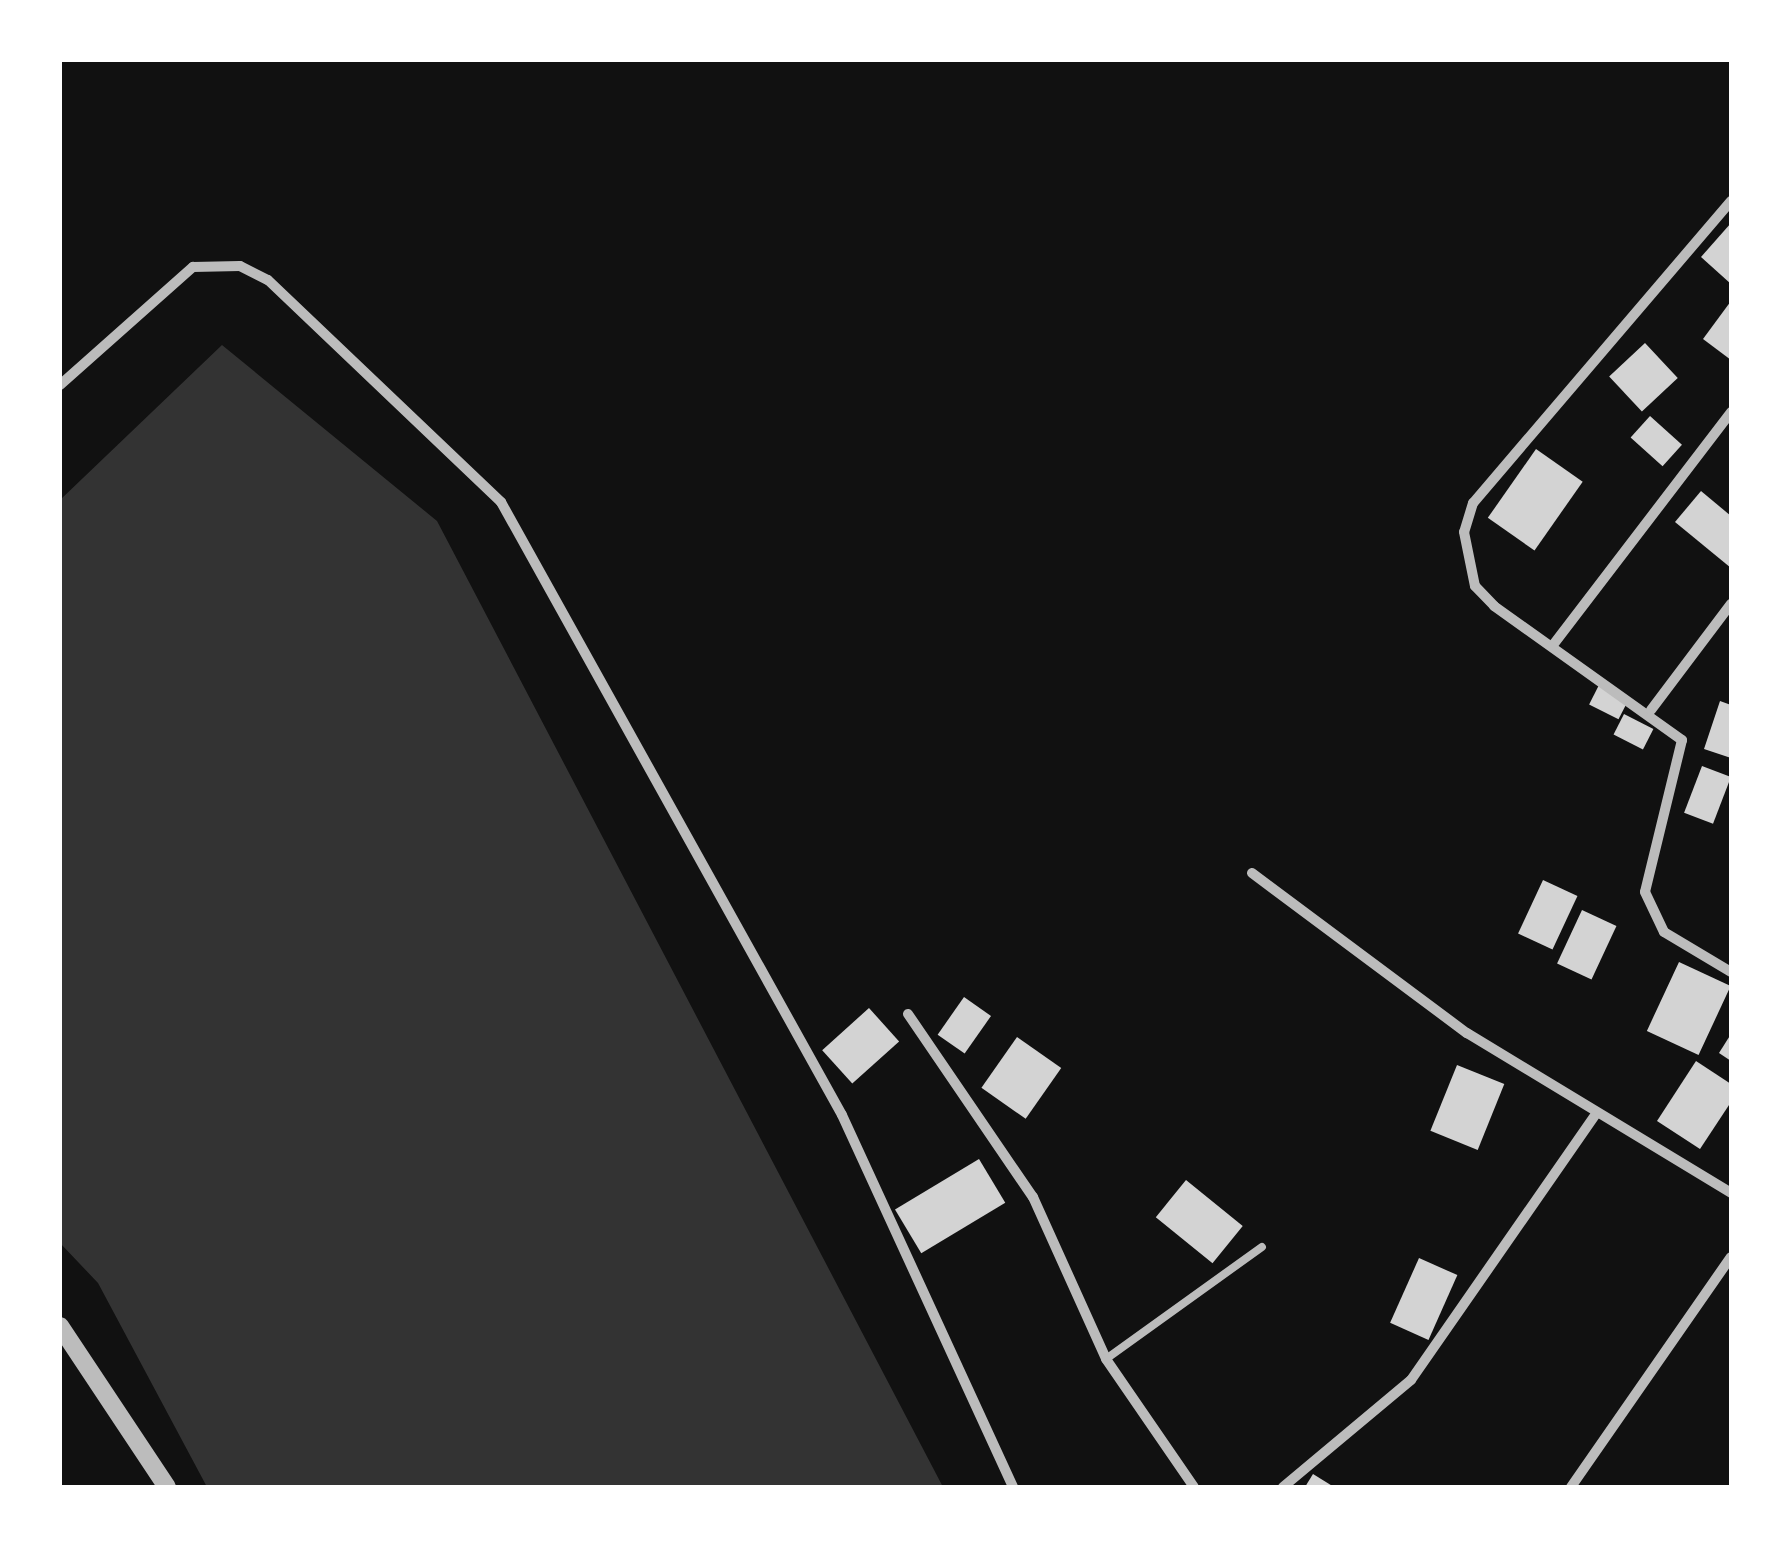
<!DOCTYPE html>
<html>
<head>
<meta charset="utf-8">
<style>
  body { margin:0 }
  #map { position:relative; width:1791px; height:1547px; overflow:hidden; background:#111; font-family:Montserrat,sans-serif }
  div>[style] { position:absolute }
  [style*='--x'] { left:calc(var(--x)*1px); top:calc(var(--y)*1px); width:calc(var(--w)*1px); rotate:calc(var(--a)*1deg) }
  .water>* { inset:0; background:#333 }
  .building>* { inset:0; background:#d3d3d3; transform-origin:0 0 }
  .service>* { height:8px; margin:-4px; padding:0 4px; transform-origin:4px; border-radius:4px; background:#bcbcbc }
  .minor>* { height:10px; margin:-5px; padding:0 5px; transform-origin:5px; border-radius:5px; background:#bcbcbc }
  .tertiary>* { height:18px; margin:-9px; padding:0 9px; transform-origin:9px; border-radius:9px; background:#bcbcbc }
  span { translate:-50% -50%; white-space:nowrap; text-align:center; line-height:1.15; -webkit-text-stroke:9px #fff; paint-order:stroke }
  .frame { position:absolute; inset:0; border:62px solid #fff; pointer-events:none }
</style>
</head>
<body>
<div id="map">
  <div class="water">
    <i style="clip-path:polygon(222px 345px,437px 521px,943px 1487px,207px 1487px,98px 1283px,60px 1243px,60px 500px)"></i>
  </div>
  <div class="building">
    <i style="clip-path:polygon(1731px 223px,1731px 284px,1701px 257px)"></i>
    <i style="clip-path:polygon(1731px 301px,1731px 360px,1703px 339px)"></i>
    <i style="left:1645px;top:343px;width:48px;height:49px;rotate:47deg"></i>
    <i style="left:1650px;top:416px;width:43px;height:29px;rotate:42deg"></i>
    <i style="left:1536px;top:449px;width:57px;height:84px;rotate:35deg"></i>
    <i style="clip-path:polygon(1701px 491px,1731px 516px,1731px 568px,1675px 522px)"></i>
    <i style="left:1600px;top:683px;width:33px;height:24px;rotate:27deg"></i>
    <i style="clip-path:polygon(1720px 701px,1731px 705px,1731px 758px,1704px 749px)"></i>
    <i style="left:1624px;top:714px;width:33px;height:23px;rotate:27deg"></i>
    <i style="left:1702px;top:766px;width:31px;height:50px;rotate:21deg"></i>
    <i style="left:1543px;top:880px;width:38px;height:59px;rotate:25deg"></i>
    <i style="left:1582px;top:910px;width:38px;height:59px;rotate:25deg"></i>
    <i style="left:1679px;top:962px;width:57px;height:76px;rotate:25deg"></i>
    <i style="left:964px;top:997px;width:33px;height:46px;rotate:35deg"></i>
    <i style="left:869px;top:1008px;width:45px;height:63px;rotate:48deg"></i>
    <i style="clip-path:polygon(1731px 1034px,1731px 1061px,1719px 1053px)"></i>
    <i style="left:1017px;top:1037px;width:54px;height:62px;rotate:35deg"></i>
    <i style="clip-path:polygon(1696px 1061px,1731px 1084px,1731px 1102px,1700px 1149px,1657px 1121px)"></i>
    <i style="left:1457px;top:1065px;width:51px;height:71px;rotate:22deg"></i>
    <i style="left:979px;top:1159px;width:51px;height:98px;rotate:59deg"></i>
    <i style="left:1186px;top:1180px;width:73px;height:48px;rotate:39deg"></i>
    <i style="left:1419px;top:1258px;width:42px;height:71px;rotate:24deg"></i>
    <i style="clip-path:polygon(1313px 1474px,1334px 1487px,1305px 1487px)"></i>
  </div>
  <div class="service">
    <i style="--x:1106;--y:1359;--w:192;--a:-35.7"></i>
  </div>
  <div class="minor">
    <i style="--x:1731;--y:201;--w:397;--a:130.5"></i>
    <i style="--x:1473;--y:503;--w:30;--a:107"></i>
    <i style="--x:1464;--y:532;--w:55;--a:78.5"></i>
    <i style="--x:1475;--y:586;--w:28;--a:46"></i>
    <i style="--x:1494;--y:606;--w:231;--a:35.5"></i>
    <i style="--x:1682;--y:740;--w:156;--a:103.7"></i>
    <i style="--x:1645;--y:892;--w:44;--a:64.6"></i>
    <i style="--x:1664;--y:932;--w:78;--a:30.8"></i>
    <i style="--x:60;--y:385;--w:178;--a:-41.6"></i>
    <i style="--x:193;--y:267;--w:47;--a:-1.2"></i>
    <i style="--x:240;--y:266;--w:31;--a:27"></i>
    <i style="--x:268;--y:280;--w:322;--a:43.6"></i>
    <i style="--x:501;--y:502;--w:701;--a:60.91"></i>
    <i style="--x:842;--y:1115;--w:409;--a:65.3"></i>
    <i style="--x:1553;--y:645;--w:293;--a:-52.6"></i>
    <i style="--x:1651;--y:710;--w:133;--a:-53"></i>
    <i style="--x:1252;--y:873;--w:268;--a:36.7"></i>
    <i style="--x:1467;--y:1033;--w:309;--a:31.2"></i>
    <i style="--x:908;--y:1014;--w:222;--a:55.7"></i>
    <i style="--x:1033;--y:1197;--w:178;--a:65.7"></i>
    <i style="--x:1106;--y:1359;--w:155;--a:55.5"></i>
    <i style="--x:1283;--y:1487;--w:167;--a:-39.9"></i>
    <i style="--x:1411;--y:1380;--w:323;--a:-55.2"></i>
    <i style="--x:1571;--y:1487;--w:280;--a:-55.2"></i>
  </div>
  <div class="tertiary">
    <i style="--x:60;--y:1326;--w:193;--a:56.4"></i>
  </div>
  <div class="frame"></div>
</div>
</body>
</html>
